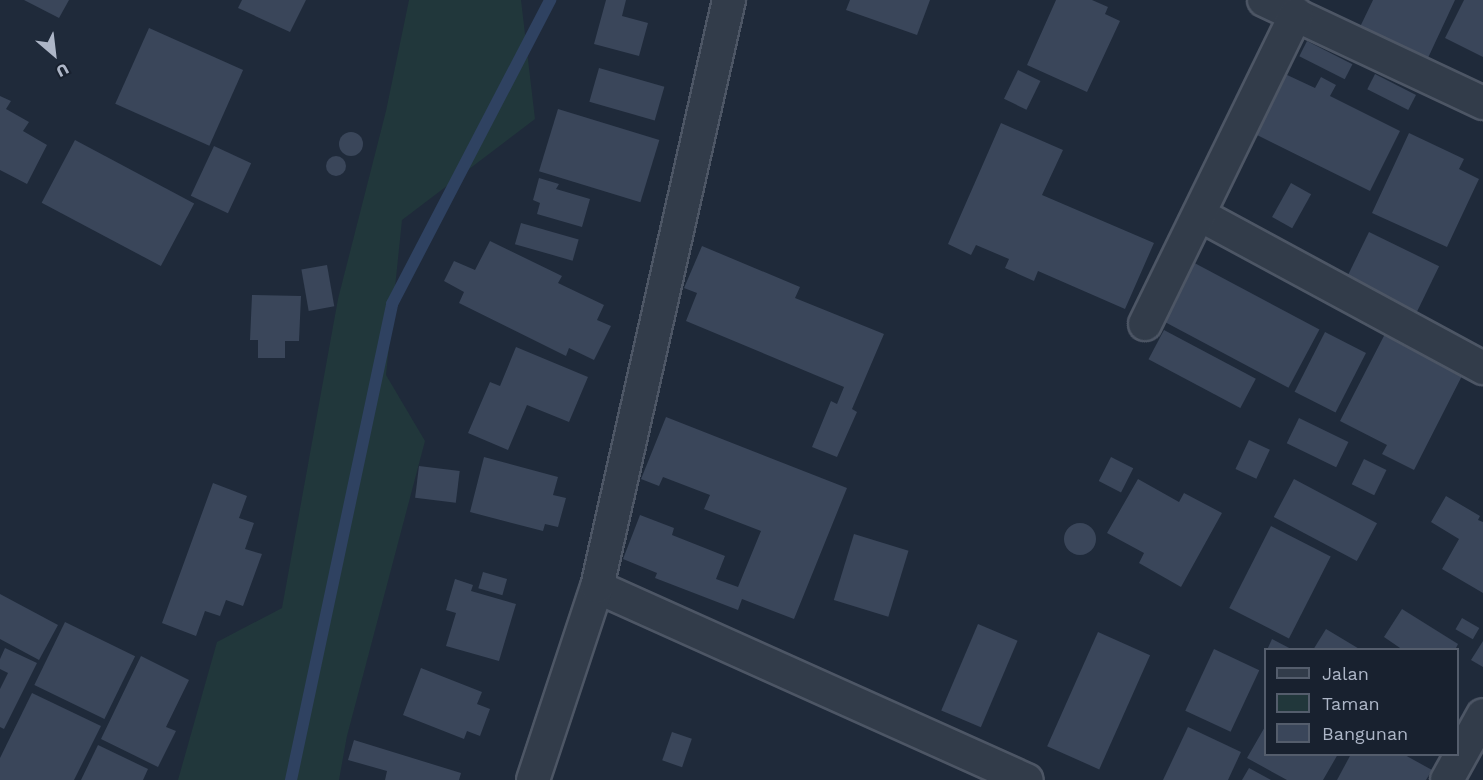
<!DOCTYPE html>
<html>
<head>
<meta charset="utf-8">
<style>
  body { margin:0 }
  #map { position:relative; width:1483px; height:780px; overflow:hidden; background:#1f2a3a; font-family:"Work Sans",sans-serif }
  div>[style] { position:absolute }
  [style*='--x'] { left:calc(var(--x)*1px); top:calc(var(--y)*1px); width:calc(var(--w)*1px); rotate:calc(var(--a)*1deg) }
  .green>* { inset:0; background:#21373b }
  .stream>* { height:12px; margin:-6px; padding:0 6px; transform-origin:6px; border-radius:6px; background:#2f4261 }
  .building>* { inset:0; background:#3a465a; transform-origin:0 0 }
  .round { border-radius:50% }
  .roads { filter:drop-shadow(2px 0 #4d5665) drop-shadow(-2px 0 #4d5665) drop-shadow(0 2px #4d5665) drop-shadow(0 -2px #4d5665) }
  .minor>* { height:32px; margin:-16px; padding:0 16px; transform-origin:16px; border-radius:16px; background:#323c4a }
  span { translate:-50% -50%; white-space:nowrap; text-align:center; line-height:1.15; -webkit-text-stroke:6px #18212f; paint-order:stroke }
  .legend { position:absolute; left:1264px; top:648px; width:195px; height:108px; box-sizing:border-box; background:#18212f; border:2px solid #545d6c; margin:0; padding:8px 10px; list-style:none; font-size:18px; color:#adb6c7 }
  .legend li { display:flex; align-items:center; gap:12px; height:30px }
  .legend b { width:30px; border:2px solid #545d6c }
  .north { position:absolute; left:24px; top:24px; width:60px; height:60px; -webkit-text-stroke:4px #18212f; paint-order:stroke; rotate:152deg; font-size:16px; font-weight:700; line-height:24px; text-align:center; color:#adb6c7 }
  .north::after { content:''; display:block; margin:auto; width:21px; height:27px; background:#adb6c7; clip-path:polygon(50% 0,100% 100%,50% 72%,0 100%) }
</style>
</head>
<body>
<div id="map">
  <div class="green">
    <i style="clip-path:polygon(409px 0,521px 0,535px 119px,402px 220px,386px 375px,425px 441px,347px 736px,339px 780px,178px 780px,217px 642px,282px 608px,338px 299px,386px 111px)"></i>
  </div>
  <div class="stream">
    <i style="--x:291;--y:780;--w:487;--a:-78"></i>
    <i style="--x:392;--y:304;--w:343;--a:-62.5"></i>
  </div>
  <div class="building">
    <i style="clip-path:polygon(24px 0,69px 0,59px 18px)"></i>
    <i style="clip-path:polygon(242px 0,306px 0,290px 32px,238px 8px)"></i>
    <i style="clip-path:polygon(606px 0,626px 0,622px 16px,648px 23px,639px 56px,594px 44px)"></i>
    <i style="clip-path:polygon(850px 0,930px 0,917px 35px,846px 10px)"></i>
    <i style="clip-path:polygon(1056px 0,1092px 0,1108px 7px,1105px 14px,1120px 21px,1087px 92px,1027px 65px)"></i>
    <i style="clip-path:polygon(1373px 0,1455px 0,1427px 60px,1359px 29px)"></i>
    <i style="clip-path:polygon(1464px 0,1483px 0,1483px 57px,1445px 38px)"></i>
    <i style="left:149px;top:28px;width:103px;height:83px;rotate:24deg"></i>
    <i style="left:1307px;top:41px;width:51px;height:17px;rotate:27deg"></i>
    <i style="left:599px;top:68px;width:68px;height:35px;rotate:16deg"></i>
    <i style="left:1018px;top:70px;width:25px;height:32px;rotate:26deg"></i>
    <i style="clip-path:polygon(1285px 74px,1315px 88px,1321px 77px,1336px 85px,1330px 96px,1400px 131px,1370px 191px,1255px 134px)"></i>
    <i style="left:1375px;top:74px;width:46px;height:17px;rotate:27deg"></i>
    <i style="clip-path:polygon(0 96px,11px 101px,6px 109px,29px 122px,23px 131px,47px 145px,27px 184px,0 170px)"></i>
    <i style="left:558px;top:109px;width:106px;height:65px;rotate:17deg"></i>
    <i style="clip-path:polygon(1001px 123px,1063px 150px,1042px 195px,1154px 243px,1125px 309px,1038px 271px,1034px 281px,1005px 268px,1009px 259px,976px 245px,971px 255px,948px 244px)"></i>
    <i class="round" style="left:339px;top:132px;width:24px;height:24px"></i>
    <i style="clip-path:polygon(1409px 133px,1464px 159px,1459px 169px,1479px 179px,1447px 247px,1372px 213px)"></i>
    <i style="left:75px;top:140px;width:135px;height:71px;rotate:28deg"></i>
    <i style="left:214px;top:146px;width:41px;height:55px;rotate:25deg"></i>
    <i class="round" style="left:326px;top:156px;width:20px;height:20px"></i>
    <i style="clip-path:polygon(539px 178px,559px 184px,556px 189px,590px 199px,582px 227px,537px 214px,540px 203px,533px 200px)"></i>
    <i style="left:1291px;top:183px;width:23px;height:39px;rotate:29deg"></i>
    <i style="left:521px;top:223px;width:60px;height:22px;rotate:16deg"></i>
    <i style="left:1369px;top:232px;width:78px;height:55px;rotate:26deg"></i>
    <i style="clip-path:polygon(490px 241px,562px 276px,558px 283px,604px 305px,597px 320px,611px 326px,594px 360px,569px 348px,566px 356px,459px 303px,464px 292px,444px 281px,454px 261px,475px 270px)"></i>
    <i style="clip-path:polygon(702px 246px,800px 287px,795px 298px,884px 334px,852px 409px,857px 412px,837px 457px,812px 447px,831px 401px,837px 404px,844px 387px,686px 321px,697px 293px,684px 288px)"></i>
    <i style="left:1187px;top:259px;width:150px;height:66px;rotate:28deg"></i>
    <i style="left:327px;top:265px;width:42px;height:26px;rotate:80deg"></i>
    <i style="clip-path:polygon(252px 295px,301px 296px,299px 341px,285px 341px,285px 358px,258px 358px,258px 340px,250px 340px)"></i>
    <i style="left:1164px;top:330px;width:104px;height:33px;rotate:28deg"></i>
    <i style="clip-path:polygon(1387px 330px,1465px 370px,1414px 470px,1382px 454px,1387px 445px,1340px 421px)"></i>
    <i style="left:1325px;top:332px;width:46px;height:67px;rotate:27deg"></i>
    <i style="clip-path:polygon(516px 347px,588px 377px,569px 422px,527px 405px,508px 450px,468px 433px,490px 382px,500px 386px)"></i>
    <i style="clip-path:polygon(666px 417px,847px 488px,794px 619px,742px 599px,738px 610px,655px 578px,657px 573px,623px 559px,640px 515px,674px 528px,672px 535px,725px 556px,716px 579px,738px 587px,761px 531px,704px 509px,710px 495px,663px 477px,659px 486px,641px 479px)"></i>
    <i style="left:1299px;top:418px;width:55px;height:28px;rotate:26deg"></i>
    <i style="left:1249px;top:440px;width:23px;height:32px;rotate:25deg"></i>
    <i style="clip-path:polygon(484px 457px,558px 477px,553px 495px,566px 498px,558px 527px,545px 524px,543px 531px,470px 512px)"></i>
    <i style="left:1111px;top:457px;width:25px;height:27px;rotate:27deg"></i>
    <i style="left:1364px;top:459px;width:25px;height:28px;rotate:26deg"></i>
    <i style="left:419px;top:466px;width:41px;height:32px;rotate:7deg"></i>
    <i style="clip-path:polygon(1138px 479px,1179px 502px,1184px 493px,1222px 513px,1181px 587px,1139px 563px,1144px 553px,1107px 533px)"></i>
    <i style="left:1294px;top:479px;width:94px;height:43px;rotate:28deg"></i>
    <i style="clip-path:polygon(213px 483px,247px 496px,239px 518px,254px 523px,245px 549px,262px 554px,243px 606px,226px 600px,220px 616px,205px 611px,196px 636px,162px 623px)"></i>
    <i style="clip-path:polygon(1446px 496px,1480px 516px,1478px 520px,1483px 522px,1483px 593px,1442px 569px,1459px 539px,1431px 522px)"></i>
    <i class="round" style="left:1064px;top:523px;width:32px;height:32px"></i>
    <i style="left:1271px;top:526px;width:67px;height:92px;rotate:27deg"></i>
    <i style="left:854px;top:534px;width:57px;height:69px;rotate:17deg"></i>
    <i style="left:483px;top:572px;width:25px;height:17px;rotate:16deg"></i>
    <i style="clip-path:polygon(455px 579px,473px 585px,471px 591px,516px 604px,499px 661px,446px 646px,456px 613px,446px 610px)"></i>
    <i style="clip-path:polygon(0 594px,58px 625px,39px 660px,0 639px)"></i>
    <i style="clip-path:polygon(1402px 609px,1458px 644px,1455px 650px,1403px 650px,1384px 637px)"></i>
    <i style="left:1462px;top:618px;width:20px;height:13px;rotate:30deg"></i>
    <i style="left:65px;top:622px;width:78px;height:70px;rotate:26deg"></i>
    <i style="left:978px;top:624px;width:43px;height:94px;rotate:23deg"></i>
    <i style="clip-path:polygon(1326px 629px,1361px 650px,1313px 650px)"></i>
    <i style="left:1098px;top:632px;width:57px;height:125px;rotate:24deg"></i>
    <i style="clip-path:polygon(1272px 639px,1293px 650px,1267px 650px)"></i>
    <i style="clip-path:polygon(1483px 641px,1483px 667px,1471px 660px)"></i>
    <i style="clip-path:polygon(5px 648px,37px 663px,4px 729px,0 727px,0 689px,8px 673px,0 669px,0 659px)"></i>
    <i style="left:1214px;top:649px;width:50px;height:68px;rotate:25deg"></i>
    <i style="clip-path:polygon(141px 656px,189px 680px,166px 727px,176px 731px,158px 767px,101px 739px)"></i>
    <i style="clip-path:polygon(421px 668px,482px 692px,477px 704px,490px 709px,480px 736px,467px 731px,464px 739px,403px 715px)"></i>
    <i style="clip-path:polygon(32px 693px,101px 726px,74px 780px,0 780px,0 758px)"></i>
    <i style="clip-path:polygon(1266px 725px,1266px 754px,1338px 754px,1323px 780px,1287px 780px,1247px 758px)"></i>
    <i style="clip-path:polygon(1188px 727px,1241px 752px,1228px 780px,1163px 780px)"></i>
    <i style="left:672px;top:732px;width:21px;height:30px;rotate:19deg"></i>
    <i style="clip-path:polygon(354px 740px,461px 773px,459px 780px,385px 780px,387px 771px,348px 760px)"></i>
    <i style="clip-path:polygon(98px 745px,148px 769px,143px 780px,81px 780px)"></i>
    <i style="clip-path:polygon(1351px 754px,1403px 754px,1432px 770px,1426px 780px,1337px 780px)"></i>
    <i style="clip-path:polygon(1249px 768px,1271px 780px,1242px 780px)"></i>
  </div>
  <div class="roads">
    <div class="minor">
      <i style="--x:1264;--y:0;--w:242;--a:25.2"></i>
      <i style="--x:1200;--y:215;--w:322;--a:28.4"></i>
      <i style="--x:1145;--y:324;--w:345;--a:-64"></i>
      <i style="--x:597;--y:587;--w:471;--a:24.2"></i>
      <i style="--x:533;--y:780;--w:203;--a:-71.7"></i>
      <i style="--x:597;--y:587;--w:602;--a:-77.33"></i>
      <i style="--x:1447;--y:780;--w:74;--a:-61"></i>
    </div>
  </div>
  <ul class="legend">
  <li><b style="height:8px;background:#323c4a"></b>Jalan</li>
  <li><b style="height:16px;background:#21373b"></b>Taman</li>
  <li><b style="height:16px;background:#3a465a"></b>Bangunan</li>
  </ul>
  <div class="north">U</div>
</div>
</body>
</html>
